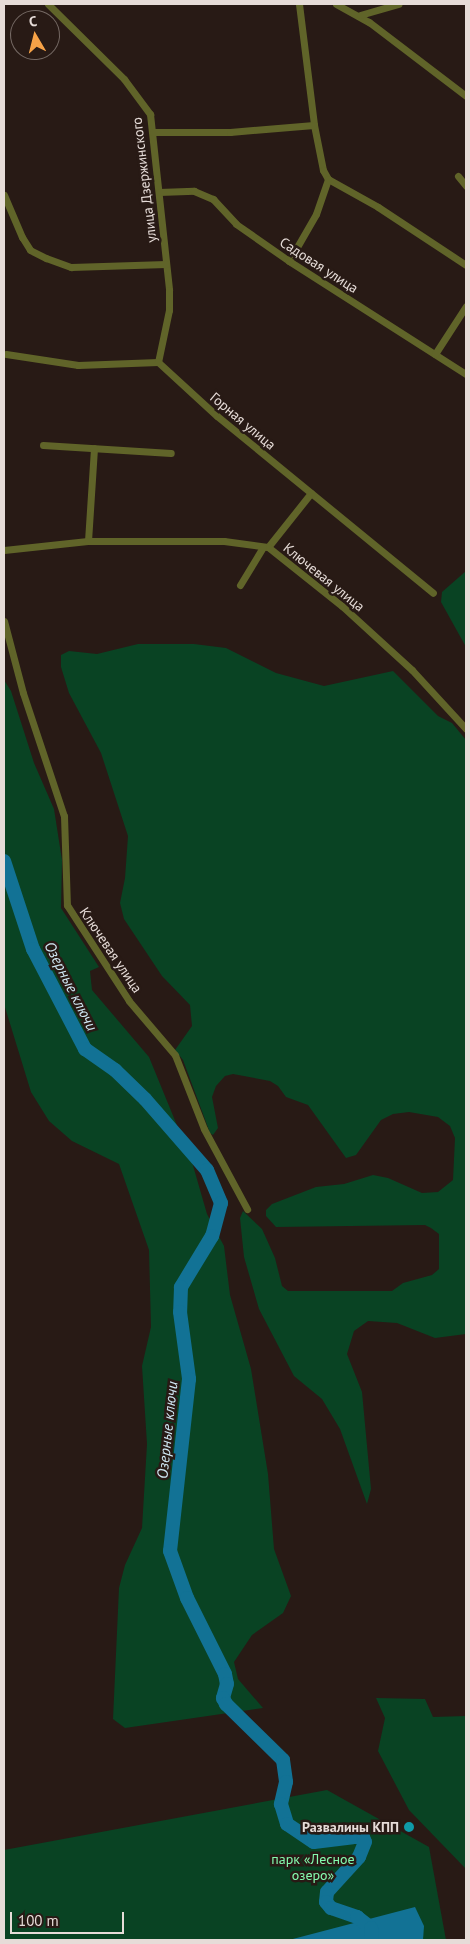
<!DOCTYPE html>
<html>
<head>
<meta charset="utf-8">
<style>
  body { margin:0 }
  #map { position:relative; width:470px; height:1944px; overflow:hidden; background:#281a15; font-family:"PT Sans",sans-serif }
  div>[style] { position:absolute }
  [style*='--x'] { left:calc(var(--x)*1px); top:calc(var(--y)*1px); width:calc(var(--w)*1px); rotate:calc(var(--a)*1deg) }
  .green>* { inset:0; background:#094323 }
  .water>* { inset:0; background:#127295 }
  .river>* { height:14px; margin:-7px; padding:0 7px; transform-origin:7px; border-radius:7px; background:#127295 }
  .minor>* { height:7px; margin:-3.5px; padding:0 3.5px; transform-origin:3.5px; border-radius:3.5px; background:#606429 }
  .dots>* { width:14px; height:14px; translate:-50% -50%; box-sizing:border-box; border:2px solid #281a15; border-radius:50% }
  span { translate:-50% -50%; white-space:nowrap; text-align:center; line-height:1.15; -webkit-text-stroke:5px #281a15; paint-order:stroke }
  .street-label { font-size:14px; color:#e6dcd8 }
  .poi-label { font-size:14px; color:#e6dcd8; font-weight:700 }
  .right { translate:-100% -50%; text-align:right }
  .park-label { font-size:14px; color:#84faae }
  .water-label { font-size:15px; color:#d0e8f4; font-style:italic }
  .frame { position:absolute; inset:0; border:5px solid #e6dcd8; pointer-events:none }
  .north { position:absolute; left:10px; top:10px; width:50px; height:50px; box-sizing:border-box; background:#281a15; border:1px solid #746863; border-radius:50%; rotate:352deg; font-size:14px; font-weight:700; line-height:20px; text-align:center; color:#e6dcd8 }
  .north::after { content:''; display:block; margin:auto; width:18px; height:22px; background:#f6a247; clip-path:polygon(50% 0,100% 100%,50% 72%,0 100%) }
  .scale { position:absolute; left:10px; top:1912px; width:114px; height:22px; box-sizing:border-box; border:2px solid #e6dcd8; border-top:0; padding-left:6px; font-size:15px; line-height:18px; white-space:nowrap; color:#e6dcd8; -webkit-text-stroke:4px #281a15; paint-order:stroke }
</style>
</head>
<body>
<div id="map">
  <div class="green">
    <i style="clip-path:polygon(466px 571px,466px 647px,441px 602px,442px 592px)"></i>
    <i style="clip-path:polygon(138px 644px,194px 644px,226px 648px,276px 673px,324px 686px,393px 671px,438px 716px,452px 723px,466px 740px,466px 1334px,435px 1338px,397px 1323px,368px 1321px,354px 1331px,347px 1354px,362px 1392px,371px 1489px,367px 1504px,340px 1429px,322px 1399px,294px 1376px,259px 1309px,244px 1257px,240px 1218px,243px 1211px,262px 1229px,275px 1258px,282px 1286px,288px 1291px,392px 1291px,403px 1283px,432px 1275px,439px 1269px,439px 1234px,431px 1228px,425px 1225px,276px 1227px,266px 1216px,266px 1210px,272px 1204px,316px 1187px,344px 1184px,373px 1175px,388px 1178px,422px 1193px,438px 1192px,453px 1180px,455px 1138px,450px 1126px,438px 1117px,409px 1112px,393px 1114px,381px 1120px,356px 1155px,346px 1158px,308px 1105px,286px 1097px,278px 1086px,270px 1081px,233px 1074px,225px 1076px,216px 1086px,212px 1097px,218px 1128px,213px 1135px,210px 1133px,183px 1060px,175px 1050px,192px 1026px,190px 1005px,162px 976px,124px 919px,120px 903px,125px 878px,128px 836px,101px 753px,69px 693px,61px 667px,61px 655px,69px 651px,97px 654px)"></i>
    <i style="clip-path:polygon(4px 680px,11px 691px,34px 763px,54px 809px,62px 860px,61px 908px,99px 967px,90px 971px,92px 990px,149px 1057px,192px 1162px,207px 1214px,224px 1246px,230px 1295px,251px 1369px,268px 1474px,274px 1549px,291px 1596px,283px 1613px,252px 1635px,234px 1662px,238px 1679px,263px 1708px,125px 1728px,113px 1719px,119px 1588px,125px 1565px,142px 1528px,147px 1444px,142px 1366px,151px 1327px,149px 1250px,119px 1164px,72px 1141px,49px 1121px,31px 1092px,4px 1004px)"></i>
    <i style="clip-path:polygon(376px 1698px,425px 1699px,433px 1717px,466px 1716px,466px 1869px,409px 1810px,378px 1751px,385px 1718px)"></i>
    <i style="clip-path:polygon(327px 1790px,429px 1847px,446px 1940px,4px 1940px,4px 1850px)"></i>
  </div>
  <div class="water">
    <i style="clip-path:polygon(415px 1907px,424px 1926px,423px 1940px,289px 1940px)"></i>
  </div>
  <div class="river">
    <i style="--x:4;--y:861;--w:93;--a:71.8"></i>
    <i style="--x:33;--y:949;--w:113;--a:62.5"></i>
    <i style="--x:85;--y:1049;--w:37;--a:35"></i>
    <i style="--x:115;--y:1070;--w:42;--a:44"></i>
    <i style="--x:145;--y:1099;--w:94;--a:48.9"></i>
    <i style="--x:207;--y:1170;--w:36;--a:67"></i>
    <i style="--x:221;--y:1203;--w:34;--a:105"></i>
    <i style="--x:212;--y:1236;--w:60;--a:121.3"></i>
    <i style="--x:181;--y:1287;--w:25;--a:92"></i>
    <i style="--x:180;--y:1312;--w:68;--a:82.3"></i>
    <i style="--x:189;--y:1379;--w:173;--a:96.3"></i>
    <i style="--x:170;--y:1551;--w:50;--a:70.1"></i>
    <i style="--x:187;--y:1598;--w:85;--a:63.4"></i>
    <i style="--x:225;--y:1674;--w:10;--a:79"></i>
    <i style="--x:227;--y:1684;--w:15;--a:106"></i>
    <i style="--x:223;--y:1698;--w:7;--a:63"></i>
    <i style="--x:226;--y:1704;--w:80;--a:44.5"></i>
    <i style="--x:283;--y:1760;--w:22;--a:82"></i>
    <i style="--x:286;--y:1782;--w:23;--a:103"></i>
    <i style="--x:281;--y:1804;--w:21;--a:73"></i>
    <i style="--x:287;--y:1824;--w:32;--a:34"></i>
    <i style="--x:314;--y:1842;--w:39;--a:-7"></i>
    <i style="--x:353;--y:1837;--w:10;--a:0"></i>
    <i style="--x:363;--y:1837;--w:5;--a:68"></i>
    <i style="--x:365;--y:1842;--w:16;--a:112"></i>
    <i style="--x:359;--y:1857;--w:47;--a:132.4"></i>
    <i style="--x:327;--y:1892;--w:10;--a:96"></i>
    <i style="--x:326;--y:1902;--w:8;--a:50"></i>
    <i style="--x:331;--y:1908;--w:28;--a:19"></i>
    <i style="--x:357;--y:1917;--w:18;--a:38"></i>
    <i style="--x:371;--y:1928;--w:12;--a:85"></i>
  </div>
  <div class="minor">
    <i style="--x:48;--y:4;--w:107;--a:44.6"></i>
    <i style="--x:124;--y:79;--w:44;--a:53.4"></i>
    <i style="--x:150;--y:114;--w:177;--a:83.8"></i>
    <i style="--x:169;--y:290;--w:20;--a:90"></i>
    <i style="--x:169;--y:310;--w:53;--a:101.9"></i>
    <i style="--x:299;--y:4;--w:122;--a:82.9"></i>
    <i style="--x:314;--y:125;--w:46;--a:78.7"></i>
    <i style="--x:323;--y:170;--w:10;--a:61"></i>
    <i style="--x:328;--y:179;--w:57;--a:29.2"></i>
    <i style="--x:378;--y:207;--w:105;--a:33.4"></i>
    <i style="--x:336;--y:4;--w:38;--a:29"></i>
    <i style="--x:369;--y:22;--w:122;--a:37.3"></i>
    <i style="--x:360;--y:15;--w:40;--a:-16"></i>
    <i style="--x:153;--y:132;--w:77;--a:0"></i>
    <i style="--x:230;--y:132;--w:84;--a:-4.8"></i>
    <i style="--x:458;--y:176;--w:13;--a:51"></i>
    <i style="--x:159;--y:192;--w:35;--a:-2"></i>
    <i style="--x:194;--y:191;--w:21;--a:23"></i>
    <i style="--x:213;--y:199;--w:34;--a:47"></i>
    <i style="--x:236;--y:224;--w:65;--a:34.9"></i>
    <i style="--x:289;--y:261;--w:210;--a:32.6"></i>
    <i style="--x:4;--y:195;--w:46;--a:66.8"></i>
    <i style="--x:22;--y:237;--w:15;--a:58"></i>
    <i style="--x:30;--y:250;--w:18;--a:27"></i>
    <i style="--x:46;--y:258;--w:27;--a:20"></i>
    <i style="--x:71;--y:267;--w:95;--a:-1.8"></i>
    <i style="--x:289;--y:261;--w:54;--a:-60.1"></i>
    <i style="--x:316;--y:214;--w:37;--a:-71"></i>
    <i style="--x:6;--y:354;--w:73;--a:8.7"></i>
    <i style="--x:78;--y:365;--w:80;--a:-2.1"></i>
    <i style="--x:435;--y:354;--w:57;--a:-57.1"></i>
    <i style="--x:158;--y:362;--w:80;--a:42.5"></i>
    <i style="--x:217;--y:416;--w:279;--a:39.3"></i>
    <i style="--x:43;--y:445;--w:128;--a:3.6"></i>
    <i style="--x:88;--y:541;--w:93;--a:-86.3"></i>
    <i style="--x:268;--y:547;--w:69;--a:-51.5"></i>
    <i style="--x:4;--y:550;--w:84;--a:-6.1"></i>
    <i style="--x:88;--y:541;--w:136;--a:0"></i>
    <i style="--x:224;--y:541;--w:44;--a:7.8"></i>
    <i style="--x:268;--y:547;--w:95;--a:38.6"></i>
    <i style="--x:342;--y:606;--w:95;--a:42.4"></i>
    <i style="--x:412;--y:670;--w:80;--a:47.5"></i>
    <i style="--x:240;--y:585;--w:44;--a:-58.8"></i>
    <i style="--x:4;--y:621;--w:74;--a:75.2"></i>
    <i style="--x:23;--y:693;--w:130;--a:71.6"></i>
    <i style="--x:64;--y:816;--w:89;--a:88.1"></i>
    <i style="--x:67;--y:905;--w:114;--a:57.1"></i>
    <i style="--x:129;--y:1001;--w:71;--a:49.6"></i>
    <i style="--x:175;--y:1055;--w:79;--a:68.6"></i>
    <i style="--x:204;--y:1129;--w:91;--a:61.7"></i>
  </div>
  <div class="dots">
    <i style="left:409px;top:1827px;background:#0f9aa8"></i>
  </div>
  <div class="street-label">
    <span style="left:144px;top:180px;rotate:-97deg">улица Дзержинского</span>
    <span style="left:319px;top:265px;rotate:33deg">Садовая улица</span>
    <span style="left:243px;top:421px;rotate:40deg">Горная улица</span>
    <span style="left:324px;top:577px;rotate:39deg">Ключевая улица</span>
    <span style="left:111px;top:950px;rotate:56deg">Ключевая улица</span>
  </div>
  <div class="poi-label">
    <span class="right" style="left:399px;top:1827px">Развалины КПП</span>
  </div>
  <div class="park-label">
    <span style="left:313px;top:1867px">парк «Лесное<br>озеро»</span>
  </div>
  <div class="water-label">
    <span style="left:71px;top:986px;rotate:63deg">Озерные ключи</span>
    <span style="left:167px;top:1430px;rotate:-84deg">Озерные ключи</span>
  </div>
  <div class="frame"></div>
  <div class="north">С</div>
  <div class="scale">100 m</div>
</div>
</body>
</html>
